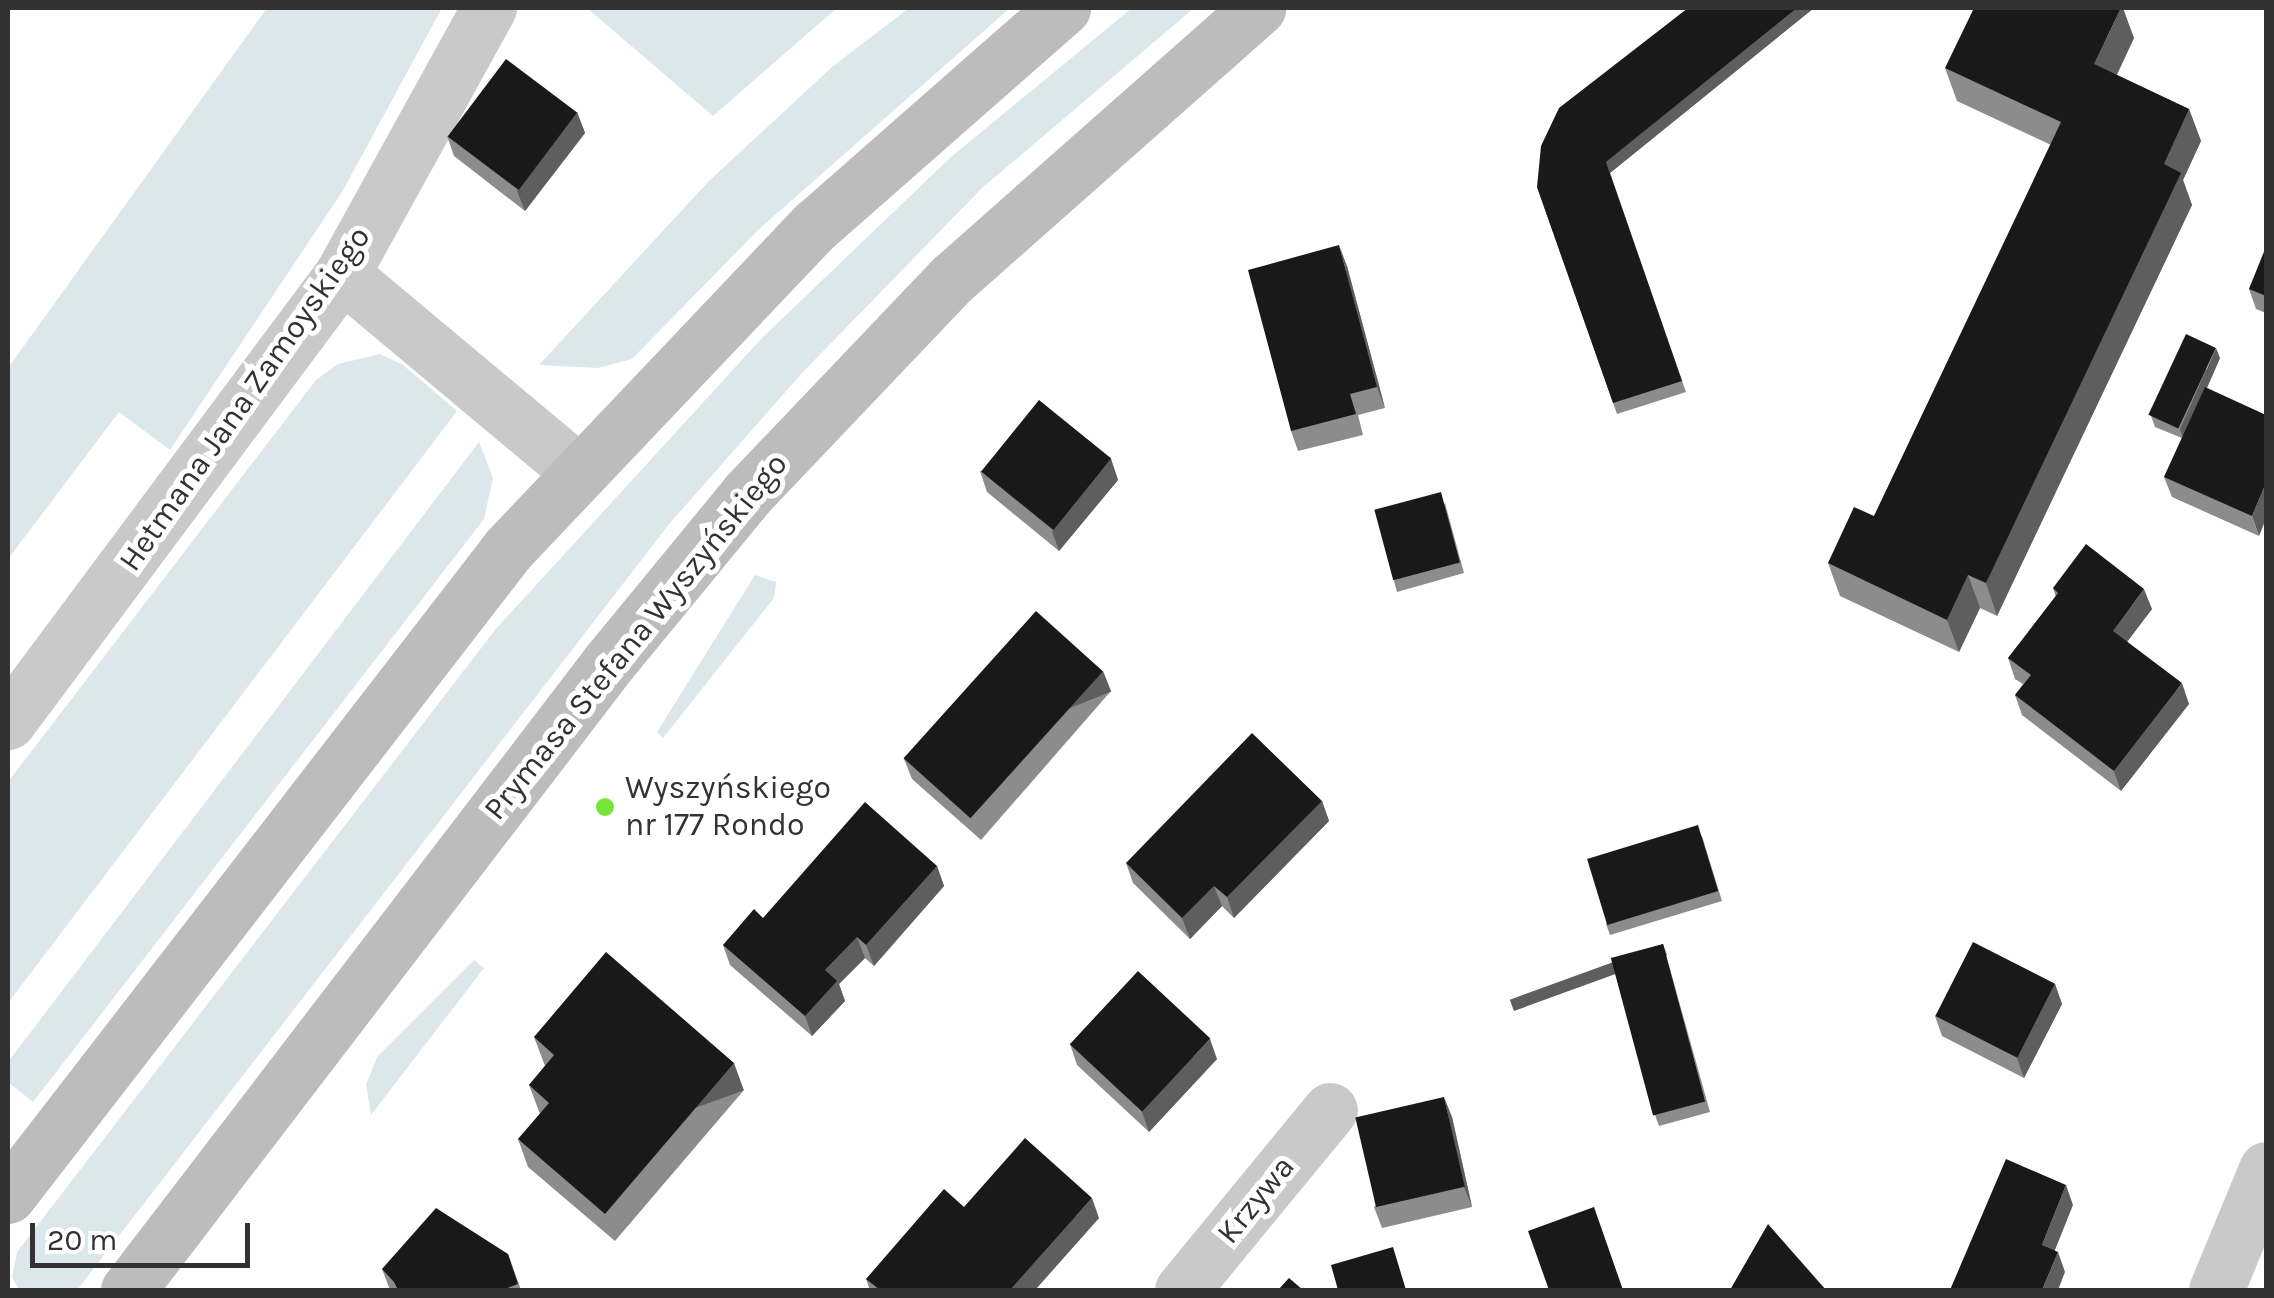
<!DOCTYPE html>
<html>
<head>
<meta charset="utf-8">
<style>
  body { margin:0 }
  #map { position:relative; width:2274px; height:1298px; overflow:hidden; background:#fff; font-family:Karla,sans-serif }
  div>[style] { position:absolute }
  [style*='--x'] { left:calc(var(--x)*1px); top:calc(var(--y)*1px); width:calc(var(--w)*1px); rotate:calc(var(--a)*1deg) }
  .green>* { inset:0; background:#dbe7ea }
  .minor>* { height:55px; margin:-27.5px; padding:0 27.5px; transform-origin:27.5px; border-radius:27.5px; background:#c9c9c9 }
  .tertiary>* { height:55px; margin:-27.5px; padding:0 27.5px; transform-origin:27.5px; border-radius:27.5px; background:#c9c9c9 }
  .secondary>* { height:55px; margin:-27.5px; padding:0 27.5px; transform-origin:27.5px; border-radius:27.5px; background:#bcbcbc }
  .wall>* { inset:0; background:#8c8c8c }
  .shaded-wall>* { inset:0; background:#5e5e5e; transform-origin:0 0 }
  .building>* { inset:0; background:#191919; transform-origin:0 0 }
  .dots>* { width:28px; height:28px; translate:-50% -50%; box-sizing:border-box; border:5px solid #fff; border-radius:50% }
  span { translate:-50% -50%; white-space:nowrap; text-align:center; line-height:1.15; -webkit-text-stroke:10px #fff; paint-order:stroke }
  .street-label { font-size:32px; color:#323232 }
  .poi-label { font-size:32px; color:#323232 }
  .left { translate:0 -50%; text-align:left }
  .frame { position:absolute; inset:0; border:10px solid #323232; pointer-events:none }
  .scale { position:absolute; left:30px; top:1223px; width:220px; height:45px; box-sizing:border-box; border:5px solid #323232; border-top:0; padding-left:12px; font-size:30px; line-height:35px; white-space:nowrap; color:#323232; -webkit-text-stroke:8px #fff; paint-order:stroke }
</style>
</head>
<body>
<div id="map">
  <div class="green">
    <i style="clip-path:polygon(267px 8px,442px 8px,342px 192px,170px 450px,119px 412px,8px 559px,8px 368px)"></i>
    <i style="clip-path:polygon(587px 8px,837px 8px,713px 116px)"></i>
    <i style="clip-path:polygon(909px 8px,1010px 8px,758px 230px,632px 359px,598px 368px,539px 365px,709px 181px,832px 67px)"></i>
    <i style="clip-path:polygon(1132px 8px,1194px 8px,982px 188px,802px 373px,670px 523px,77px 1290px,19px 1290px,12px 1277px,17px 1252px,495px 630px,762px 338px,951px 157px)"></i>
    <i style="clip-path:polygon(380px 354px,403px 365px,457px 411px,8px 1003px,8px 782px,316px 380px,338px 364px)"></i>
    <i style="clip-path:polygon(479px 442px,493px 478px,484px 519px,33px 1102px,8px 1082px,8px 1062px)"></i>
    <i style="clip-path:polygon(755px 575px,776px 582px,774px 598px,663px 738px,657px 732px)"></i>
    <i style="clip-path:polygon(474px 960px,484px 968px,371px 1115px,366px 1085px,377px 1057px)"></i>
  </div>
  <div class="minor">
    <i style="--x:342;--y:274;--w:307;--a:39.9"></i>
    <i style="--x:8;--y:722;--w:559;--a:-53.29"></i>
    <i style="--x:342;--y:274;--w:304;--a:-61.1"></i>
    <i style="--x:1182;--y:1290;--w:233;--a:-50.6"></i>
  </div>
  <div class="tertiary">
    <i style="--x:2216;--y:1290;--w:131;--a:-67.5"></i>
  </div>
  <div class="secondary">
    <i style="--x:8;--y:1196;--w:818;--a:-52.3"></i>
    <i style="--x:508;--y:549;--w:447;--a:-46.5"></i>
    <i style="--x:816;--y:225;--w:329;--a:-41.3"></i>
    <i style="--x:128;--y:1290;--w:792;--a:-52.54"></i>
    <i style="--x:610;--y:661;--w:217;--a:-50.6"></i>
    <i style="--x:748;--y:493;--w:296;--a:-46.4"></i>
    <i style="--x:952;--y:279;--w:409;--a:-41.5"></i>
  </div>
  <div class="wall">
    <i style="clip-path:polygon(1688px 8px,1814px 8px,1610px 173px,1686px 392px,1617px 414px,1537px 187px)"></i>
    <i style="clip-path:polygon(2134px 38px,2117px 75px,2189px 109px,2201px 141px,2183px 180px,2192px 205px,1997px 616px,1980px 608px,1959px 652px,1840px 596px,1828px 563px,1874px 516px,2051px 145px,1957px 101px,1945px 68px)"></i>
    <i style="clip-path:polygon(577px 112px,585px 133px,525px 211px,454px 156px,447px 136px)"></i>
    <i style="clip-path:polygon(2266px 247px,2266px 313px,2256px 309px,2249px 289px)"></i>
    <i style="clip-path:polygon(1347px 266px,1385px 408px,1358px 415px,1363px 435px,1298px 451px,1291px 431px)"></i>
    <i style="clip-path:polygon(2220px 358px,2207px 388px,2259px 536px,2172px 497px,2164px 477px,2182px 438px,2155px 427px,2151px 416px)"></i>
    <i style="clip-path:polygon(1111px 459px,1118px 480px,1059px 551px,987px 492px,980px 471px)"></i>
    <i style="clip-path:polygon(1445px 503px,1464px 573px,1397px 592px,1394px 581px)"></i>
    <i style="clip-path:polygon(2053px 588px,2152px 609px,2127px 642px,2189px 704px,2121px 791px,2022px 715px,2015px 695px,2023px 684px,2015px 679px,2008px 658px,2056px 597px)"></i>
    <i style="clip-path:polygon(1111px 691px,981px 840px,912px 779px,904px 759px)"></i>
    <i style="clip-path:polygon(1322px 801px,1329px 821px,1234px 918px,1222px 906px,1190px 939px,1133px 883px,1126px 863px)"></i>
    <i style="clip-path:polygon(1702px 836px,1722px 901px,1610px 935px,1606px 924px)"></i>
    <i style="clip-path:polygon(937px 866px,944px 886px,874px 966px,865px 958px,839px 984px,845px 1001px,812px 1036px,730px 965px,723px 945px,763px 918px)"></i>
    <i style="clip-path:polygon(1663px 944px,1710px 1112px,1659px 1126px,1655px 1115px)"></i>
    <i style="clip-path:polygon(2055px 984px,2062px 1004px,2024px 1078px,1942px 1036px,1935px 1016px)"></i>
    <i style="clip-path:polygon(534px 1037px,744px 1090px,615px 1241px,528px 1167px,518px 1139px,540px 1114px,529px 1085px,545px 1066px)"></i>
    <i style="clip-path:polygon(1070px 1044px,1217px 1059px,1149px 1132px,1077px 1065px)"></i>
    <i style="clip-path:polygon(1452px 1117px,1472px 1207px,1382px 1228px,1374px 1207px)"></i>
    <i style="clip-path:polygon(964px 1207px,1099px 1218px,1035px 1290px,870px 1290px,866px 1279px)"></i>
    <i style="clip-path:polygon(508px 1254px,521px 1290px,390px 1290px,382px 1269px)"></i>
  </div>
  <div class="shaded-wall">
    <i style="clip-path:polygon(1797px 8px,1814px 8px,1610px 173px,1686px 392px,1606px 162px)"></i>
    <i style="clip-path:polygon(2121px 8px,2123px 8px,2134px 38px,2106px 97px,2094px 64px)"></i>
    <i style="clip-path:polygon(2189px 109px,2201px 141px,2183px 180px,2192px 205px,1997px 616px,1986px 583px,2164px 164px)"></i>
    <i style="clip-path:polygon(577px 112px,585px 133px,525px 211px,517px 191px)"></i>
    <i style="clip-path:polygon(1339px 245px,1347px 266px,1385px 408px,1377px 387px)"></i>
    <i style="clip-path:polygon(2216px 348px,2220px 358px,2184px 440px,2180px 429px)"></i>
    <i style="clip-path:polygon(1111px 459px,1118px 480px,1059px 551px,1052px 531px)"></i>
    <i style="clip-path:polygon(2266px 483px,2266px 519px,2259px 536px,2252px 516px)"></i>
    <i style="clip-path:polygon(1968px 575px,1980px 608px,1959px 652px,1947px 620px)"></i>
    <i style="clip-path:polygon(2144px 589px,2152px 609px,2120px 651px,2113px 631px)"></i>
    <i style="left:1103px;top:671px;width:22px;height:197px;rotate:68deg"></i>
    <i style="clip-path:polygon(2182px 683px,2189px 704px,2121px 791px,2114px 771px)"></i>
    <i style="clip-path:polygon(1322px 801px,1329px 821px,1234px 918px,1227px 897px)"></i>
    <i style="clip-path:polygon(937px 866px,944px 886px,874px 966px,866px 945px)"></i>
    <i style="clip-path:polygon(1214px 886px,1222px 906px,1190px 939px,1182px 918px)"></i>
    <i style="clip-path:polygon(857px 937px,865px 958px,839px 984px,845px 1001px,812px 1036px,805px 1016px,825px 970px)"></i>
    <i style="left:1663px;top:944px;width:12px;height:163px;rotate:70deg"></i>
    <i style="clip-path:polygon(2055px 984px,2062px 1004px,2024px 1078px,2017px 1058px)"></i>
    <i style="clip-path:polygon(1210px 1039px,1217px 1059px,1149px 1132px,1142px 1112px)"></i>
    <i style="left:734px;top:1063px;width:29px;height:199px;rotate:70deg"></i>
    <i style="clip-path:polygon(1444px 1097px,1452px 1117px,1472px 1207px,1464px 1187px)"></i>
    <i style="clip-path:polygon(2066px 1185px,2073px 1205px,2049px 1265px,2042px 1245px)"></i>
    <i style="clip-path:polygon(1092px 1198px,1099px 1218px,1035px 1290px,1010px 1290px)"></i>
    <i style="clip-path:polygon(2058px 1252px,2065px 1272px,2058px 1290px,2042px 1290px)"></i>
  </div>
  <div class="building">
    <i style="clip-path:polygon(1688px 8px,1797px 8px,1606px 162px,1682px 381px,1613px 403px,1537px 187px,1541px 146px,1559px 108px)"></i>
    <i style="clip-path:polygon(1974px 8px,2121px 8px,2094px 64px,2189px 109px,2164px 164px,2181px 173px,1986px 583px,1968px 575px,1947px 620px,1828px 563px,1854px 507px,1874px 516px,2061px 122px,1945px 68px)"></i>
    <i style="left:506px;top:59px;width:89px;height:97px;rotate:37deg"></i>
    <i style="clip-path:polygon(1339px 245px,1377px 387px,1350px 394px,1356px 414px,1291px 431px,1248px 270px)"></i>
    <i style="clip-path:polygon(2266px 247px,2266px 296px,2249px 289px)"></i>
    <i style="left:2186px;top:334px;width:33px;height:89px;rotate:25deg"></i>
    <i style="clip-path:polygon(2205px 387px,2266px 415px,2266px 483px,2252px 516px,2164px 477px)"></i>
    <i style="left:1039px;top:400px;width:93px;height:92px;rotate:39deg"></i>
    <i style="left:1441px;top:492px;width:73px;height:69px;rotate:75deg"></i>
    <i style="clip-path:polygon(2086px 544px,2144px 589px,2113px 631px,2182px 683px,2114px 771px,2015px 695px,2031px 675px,2008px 658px,2058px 593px,2053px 588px)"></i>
    <i style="left:1036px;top:611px;width:90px;height:198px;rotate:42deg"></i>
    <i style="clip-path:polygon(1252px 733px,1322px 801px,1227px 897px,1214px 886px,1182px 918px,1126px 863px)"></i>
    <i style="clip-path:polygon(865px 802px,937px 866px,866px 945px,857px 937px,825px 970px,837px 981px,805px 1016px,723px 945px,754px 909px,763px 918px)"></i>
    <i style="left:1698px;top:825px;width:69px;height:116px;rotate:73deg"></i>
    <i style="left:1973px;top:942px;width:92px;height:83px;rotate:27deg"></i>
    <i style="left:1663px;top:944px;width:163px;height:54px;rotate:75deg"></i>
    <i style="clip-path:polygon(606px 952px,734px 1063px,605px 1214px,518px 1139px,549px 1103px,529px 1085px,554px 1055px,534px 1037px)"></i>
    <i style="left:1138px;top:971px;width:99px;height:100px;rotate:43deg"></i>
    <i style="left:1444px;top:1097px;width:92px;height:91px;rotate:77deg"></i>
    <i style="clip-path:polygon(1025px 1138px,1092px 1198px,1010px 1290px,880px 1290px,866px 1279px,944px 1189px,964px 1207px)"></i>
    <i style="clip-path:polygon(2006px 1159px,2066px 1185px,2042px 1245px,2058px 1252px,2042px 1290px,2027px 1290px,2023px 1289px,2022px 1290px,1950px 1290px)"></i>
    <i style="clip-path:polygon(1594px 1207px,1623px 1290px,1549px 1290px,1528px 1231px)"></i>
    <i style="clip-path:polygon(436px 1208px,508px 1254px,518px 1284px,502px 1290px,398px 1290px,394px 1282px,382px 1269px)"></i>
    <i style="clip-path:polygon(1768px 1224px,1826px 1290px,1730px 1290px)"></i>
    <i style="clip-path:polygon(1393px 1247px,1406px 1290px,1338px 1290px,1331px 1265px)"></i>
    <i style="clip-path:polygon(1289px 1278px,1303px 1290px,1278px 1290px)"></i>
  </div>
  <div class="dots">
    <i style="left:605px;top:807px;background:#75e638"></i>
  </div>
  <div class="street-label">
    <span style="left:245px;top:399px;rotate:-55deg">Hetmana Jana Zamoyskiego</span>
    <span style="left:636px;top:637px;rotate:-51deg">Prymasa Stefana Wyszyńskiego</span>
    <span style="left:1256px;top:1200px;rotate:-51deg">Krzywa</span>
  </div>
  <div class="poi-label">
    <span class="left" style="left:625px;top:807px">Wyszyńskiego<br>nr 177 Rondo</span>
  </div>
  <div class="frame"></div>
  <div class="scale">20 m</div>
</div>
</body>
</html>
